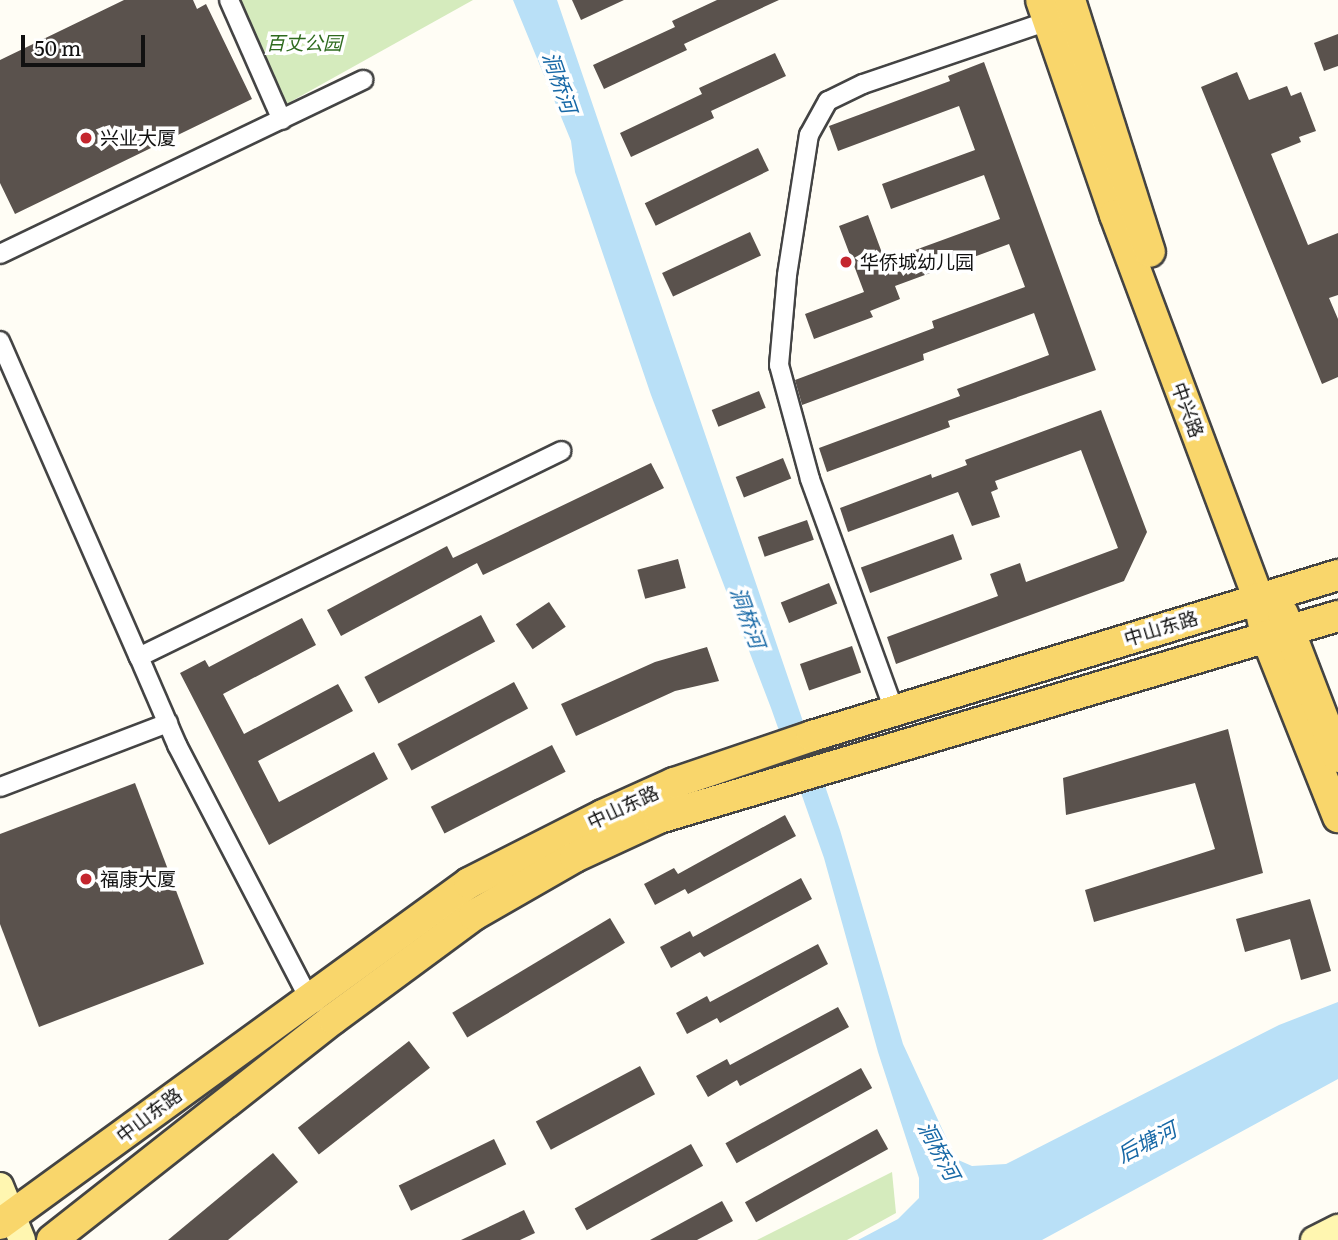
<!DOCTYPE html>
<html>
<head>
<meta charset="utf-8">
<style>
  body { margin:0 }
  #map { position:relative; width:1338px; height:1240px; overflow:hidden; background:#fffdf5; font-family:Literata,"Noto Sans SC",serif }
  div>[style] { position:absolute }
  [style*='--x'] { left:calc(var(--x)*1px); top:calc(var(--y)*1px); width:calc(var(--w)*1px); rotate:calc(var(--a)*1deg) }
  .green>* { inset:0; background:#d5ebbd }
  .water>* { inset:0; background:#b9e0f7 }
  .building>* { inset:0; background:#5a524d; transform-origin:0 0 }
  .roads { filter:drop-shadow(2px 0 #444) drop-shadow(-2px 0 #444) drop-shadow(0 2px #444) drop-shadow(0 -2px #444) }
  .street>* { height:18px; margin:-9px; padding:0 9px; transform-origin:9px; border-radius:9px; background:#fff }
  .secondary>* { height:26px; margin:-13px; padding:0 13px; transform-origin:13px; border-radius:13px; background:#fff6b0 }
  .primary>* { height:30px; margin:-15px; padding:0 15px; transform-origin:15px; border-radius:15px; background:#f9d66b }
  .dots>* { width:19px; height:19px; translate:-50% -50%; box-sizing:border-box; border:4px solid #fff; border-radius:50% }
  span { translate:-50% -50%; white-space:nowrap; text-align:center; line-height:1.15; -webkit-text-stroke:7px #fff; paint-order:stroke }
  .park-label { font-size:19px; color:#2f6b1f; font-style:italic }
  .poi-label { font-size:19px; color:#111 }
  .left { translate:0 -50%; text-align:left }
  .street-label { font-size:19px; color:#111 }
  .water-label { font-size:21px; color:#1768a6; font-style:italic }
  .scale { position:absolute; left:21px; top:35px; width:124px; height:32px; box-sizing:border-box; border:4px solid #111; border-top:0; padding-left:9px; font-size:21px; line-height:24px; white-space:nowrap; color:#111; -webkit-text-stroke:5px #fff; paint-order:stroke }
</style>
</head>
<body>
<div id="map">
  <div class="green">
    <i style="clip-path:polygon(237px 0,473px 0,281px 107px)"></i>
    <i style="clip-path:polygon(892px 1172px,896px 1213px,847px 1240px,757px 1240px)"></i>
  </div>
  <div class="water">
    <i style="clip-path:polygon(513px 0,557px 0,840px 830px,903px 1044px,956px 1159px,972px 1166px,1006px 1164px,1279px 1025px,1338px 1002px,1338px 1079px,1042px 1240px,858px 1240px,898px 1219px,919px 1198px,919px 1178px,878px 1052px,824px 858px,771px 708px,651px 395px,575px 172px,571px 141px)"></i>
  </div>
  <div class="building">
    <i style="clip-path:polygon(124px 0,193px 0,197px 9px,206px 4px,252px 99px,15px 214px,0 183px,0 60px)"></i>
    <i style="clip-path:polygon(572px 0,624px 0,581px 20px)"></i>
    <i style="clip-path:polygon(717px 0,779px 0,684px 44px,687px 50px,604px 89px,593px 65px,675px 27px,672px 21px)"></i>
    <i style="clip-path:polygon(1338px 34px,1338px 66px,1324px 71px,1314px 43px)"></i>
    <i style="clip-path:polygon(775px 53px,786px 76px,711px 111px,714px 118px,631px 157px,620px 133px,702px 94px,699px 88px)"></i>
    <i style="clip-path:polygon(984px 62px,1096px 370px,948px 421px,950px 427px,827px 472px,819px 448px,960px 396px,957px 389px,1049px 355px,1034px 313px,923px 354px,924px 360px,802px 405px,795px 380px,934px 328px,932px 321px,1025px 287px,1009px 244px,895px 286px,900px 299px,870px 311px,873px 317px,814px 339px,805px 314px,864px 292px,839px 226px,868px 215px,885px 261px,1000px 219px,984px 175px,891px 209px,882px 184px,975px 150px,959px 106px,838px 151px,829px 126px,950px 81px,948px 76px)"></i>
    <i style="clip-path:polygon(1237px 72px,1249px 100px,1287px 86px,1291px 96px,1301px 92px,1316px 131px,1299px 137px,1301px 142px,1271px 154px,1308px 245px,1338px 233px,1338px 295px,1329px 298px,1338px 319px,1338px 377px,1322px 384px,1201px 87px)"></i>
    <i style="left:758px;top:148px;width:25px;height:126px;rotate:64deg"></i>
    <i style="left:750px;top:232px;width:26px;height:97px;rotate:65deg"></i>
    <i style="left:759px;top:391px;width:18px;height:51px;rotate:68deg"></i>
    <i style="clip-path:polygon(1101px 410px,1147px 532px,1124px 581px,896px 664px,887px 637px,998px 596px,990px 574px,1020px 563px,1026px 582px,1118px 548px,1081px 450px,995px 481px,998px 489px,991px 492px,1000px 517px,972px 526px,958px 492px,848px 532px,840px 508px,931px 474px,932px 478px,967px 465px,965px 460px)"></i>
    <i style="left:783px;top:458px;width:22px;height:51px;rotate:68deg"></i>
    <i style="clip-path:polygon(651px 463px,664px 488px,483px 575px,477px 563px,341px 636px,327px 610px,447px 546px,453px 558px)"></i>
    <i style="left:807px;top:520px;width:21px;height:52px;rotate:71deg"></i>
    <i style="left:953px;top:534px;width:27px;height:98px;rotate:70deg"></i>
    <i style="left:678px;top:559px;width:30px;height:42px;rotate:75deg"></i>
    <i style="left:829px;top:583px;width:22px;height:52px;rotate:68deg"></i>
    <i style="left:549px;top:602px;width:30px;height:40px;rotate:56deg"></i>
    <i style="left:481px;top:615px;width:30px;height:132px;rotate:62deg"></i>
    <i style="clip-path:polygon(302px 618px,316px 645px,223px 694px,244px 734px,338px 684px,353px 711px,258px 761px,279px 802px,374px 752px,388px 779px,269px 845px,180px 673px,205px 660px,209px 667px)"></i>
    <i style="left:852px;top:646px;width:28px;height:55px;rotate:71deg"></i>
    <i style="clip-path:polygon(707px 647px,719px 681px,675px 691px,576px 736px,561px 704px,655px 662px)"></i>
    <i style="left:514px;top:682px;width:30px;height:132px;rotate:62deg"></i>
    <i style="clip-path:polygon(1228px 729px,1263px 873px,1094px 922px,1085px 890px,1215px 849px,1195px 783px,1066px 815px,1063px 778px)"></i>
    <i style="left:552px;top:745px;width:30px;height:136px;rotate:63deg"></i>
    <i style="clip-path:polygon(135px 783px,204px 964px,39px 1027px,0 924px,0 834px)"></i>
    <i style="clip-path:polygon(785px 815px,796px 836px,688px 894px,685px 889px,655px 905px,644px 884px,674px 868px,678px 874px)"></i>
    <i style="clip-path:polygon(801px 878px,812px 899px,704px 957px,700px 952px,671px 968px,660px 947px,690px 931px,693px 937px)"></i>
    <i style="clip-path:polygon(1310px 899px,1331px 971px,1301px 980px,1290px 939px,1245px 952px,1236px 919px)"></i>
    <i style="left:610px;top:918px;width:29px;height:184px;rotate:59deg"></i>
    <i style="clip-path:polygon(818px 944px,828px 964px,720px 1023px,717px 1018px,687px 1034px,676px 1013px,707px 996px,710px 1002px)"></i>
    <i style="clip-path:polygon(838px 1007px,849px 1027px,740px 1086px,737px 1080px,708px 1097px,696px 1076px,727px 1059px,730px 1065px)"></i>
    <i style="left:409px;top:1041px;width:34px;height:141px;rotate:52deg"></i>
    <i style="left:640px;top:1066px;width:32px;height:118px;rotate:62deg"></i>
    <i style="left:861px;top:1068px;width:23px;height:155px;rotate:61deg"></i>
    <i style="left:877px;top:1129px;width:23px;height:151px;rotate:61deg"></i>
    <i style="left:494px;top:1139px;width:28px;height:106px;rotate:64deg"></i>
    <i style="left:691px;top:1144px;width:25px;height:133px;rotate:61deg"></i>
    <i style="clip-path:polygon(273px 1153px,298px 1182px,228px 1240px,168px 1240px)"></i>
    <i style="clip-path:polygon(722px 1201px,733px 1221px,697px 1240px,650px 1240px)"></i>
    <i style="clip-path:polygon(524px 1210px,535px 1233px,520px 1240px,461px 1240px)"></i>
  </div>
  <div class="roads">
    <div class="street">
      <i style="--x:229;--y:0;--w:131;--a:66.2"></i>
      <i style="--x:0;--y:254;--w:403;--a:-25.6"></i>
      <i style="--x:0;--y:341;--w:345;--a:66.3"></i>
      <i style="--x:139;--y:657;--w:470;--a:-26"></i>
      <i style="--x:139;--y:657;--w:96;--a:66.6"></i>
      <i style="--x:177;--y:745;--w:284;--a:62.5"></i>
      <i style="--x:308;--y:997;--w:9;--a:41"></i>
      <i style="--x:894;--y:710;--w:246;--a:-110"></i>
      <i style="--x:810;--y:479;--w:118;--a:-105.2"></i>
      <i style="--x:779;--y:365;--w:90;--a:-84.9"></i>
      <i style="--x:787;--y:275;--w:142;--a:-81.1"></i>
      <i style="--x:809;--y:135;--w:39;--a:-61"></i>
      <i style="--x:828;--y:101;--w:39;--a:-26"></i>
      <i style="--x:863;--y:84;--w:195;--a:-18.8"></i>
      <i style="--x:0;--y:787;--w:180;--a:-20.9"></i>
    </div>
    <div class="secondary">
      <i style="--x:0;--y:1186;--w:58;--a:67.8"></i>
      <i style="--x:1314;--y:1240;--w:27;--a:-27"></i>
    </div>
    <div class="primary">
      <i style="--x:1041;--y:0;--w:227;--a:71"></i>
      <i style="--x:1115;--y:215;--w:409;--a:69.5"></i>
      <i style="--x:1258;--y:598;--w:39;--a:78"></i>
      <i style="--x:1266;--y:636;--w:195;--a:68.3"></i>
      <i style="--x:1070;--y:0;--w:264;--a:72.4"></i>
      <i style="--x:1283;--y:614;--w:153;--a:69"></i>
      <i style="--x:0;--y:1224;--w:580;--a:-36.02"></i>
      <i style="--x:469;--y:883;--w:150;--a:-26.9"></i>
      <i style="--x:603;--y:815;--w:78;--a:-24.3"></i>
      <i style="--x:674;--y:783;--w:146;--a:-18.8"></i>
      <i style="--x:812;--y:736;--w:550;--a:-17.02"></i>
      <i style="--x:52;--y:1240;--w:357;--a:-38.2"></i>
      <i style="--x:333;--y:1019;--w:175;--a:-36.4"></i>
      <i style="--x:474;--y:915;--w:116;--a:-29.9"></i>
      <i style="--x:575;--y:857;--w:93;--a:-24.9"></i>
      <i style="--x:659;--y:818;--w:708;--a:-16.57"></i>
    </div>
  </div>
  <div class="dots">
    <i style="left:86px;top:138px;background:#c4262e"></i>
    <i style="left:846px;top:262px;background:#c4262e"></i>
    <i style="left:86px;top:879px;background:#c4262e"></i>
  </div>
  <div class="park-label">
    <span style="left:304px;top:43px">百丈公园</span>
  </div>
  <div class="poi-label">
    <span class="left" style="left:100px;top:138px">兴业大厦</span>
    <span class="left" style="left:860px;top:262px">华侨城幼儿园</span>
    <span class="left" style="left:100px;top:879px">福康大厦</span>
  </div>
  <div class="street-label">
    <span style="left:1188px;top:410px;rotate:70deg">中兴路</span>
    <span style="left:1161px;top:628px;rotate:-17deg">中山东路</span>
    <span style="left:623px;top:807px;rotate:-25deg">中山东路</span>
    <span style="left:149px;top:1115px;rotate:-37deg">中山东路</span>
  </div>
  <div class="water-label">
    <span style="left:561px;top:82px;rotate:71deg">洞桥河</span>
    <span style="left:749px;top:617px;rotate:70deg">洞桥河</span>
    <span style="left:1146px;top:1141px;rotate:-27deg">后塘河</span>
    <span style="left:940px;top:1150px;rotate:62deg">洞桥河</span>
  </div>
  <div class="scale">50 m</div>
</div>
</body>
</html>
